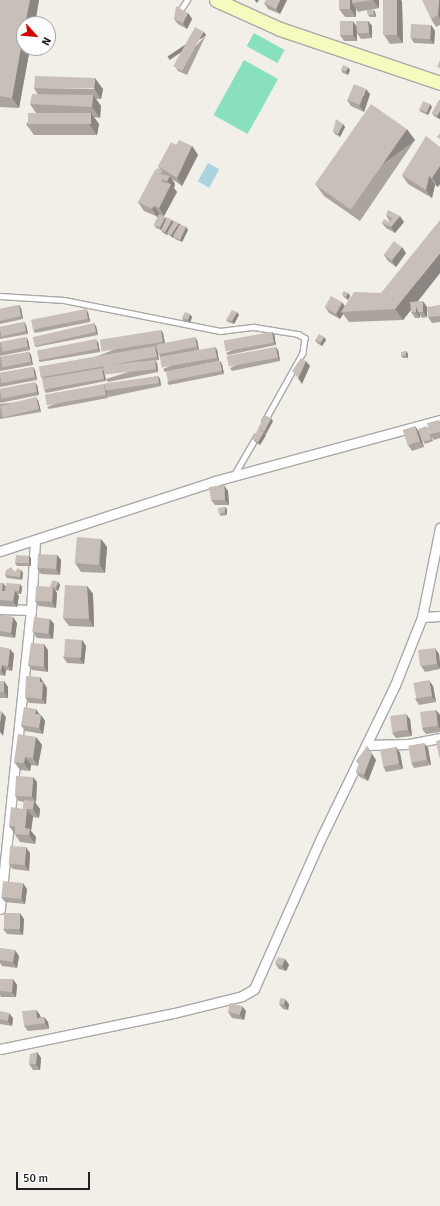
<!DOCTYPE html>
<html>
<head>
<meta charset="utf-8">
<style>
  body { margin:0 }
  #map { position:relative; width:440px; height:1206px; overflow:hidden; background:#f2efe9; font-family:Signika,sans-serif }
  div>[style] { position:absolute }
  [style*='--x'] { left:calc(var(--x)*1px); top:calc(var(--y)*1px); width:calc(var(--w)*1px); rotate:calc(var(--a)*1deg) }
  .pitch>* { inset:0; background:#88e0be; transform-origin:0 0 }
  .water>* { inset:0; background:#aad3df; transform-origin:0 0 }
  .roads { filter:drop-shadow(1px 0 #a9a9a9) drop-shadow(-1px 0 #a9a9a9) drop-shadow(0 1px #a9a9a9) drop-shadow(0 -1px #a9a9a9) }
  .lane>* { height:4.5px; margin:-2.25px; padding:0 2.25px; transform-origin:2.25px; border-radius:2.25px; background:#fff }
  .street>* { height:9px; margin:-4.5px; padding:0 4.5px; transform-origin:4.5px; border-radius:4.5px; background:#fff }
  .secondary>* { height:13px; margin:-6.5px; padding:0 6.5px; transform-origin:6.5px; border-radius:6.5px; background:#f7fabf }
  .wall>* { inset:0; background:#aba49e }
  .shaded-wall>* { inset:0; background:#8b8681; transform-origin:0 0 }
  .building>* { inset:0; background:#c7bfb8; transform-origin:0 0 }
  span { translate:-50% -50%; white-space:nowrap; text-align:center; line-height:1.15; -webkit-text-stroke:3px #fff; paint-order:stroke }
  .north { position:absolute; left:16px; top:16px; width:40px; height:40px; box-sizing:border-box; background:#fff; border:1px solid #a7a7a7; border-radius:50%; rotate:117deg; font-size:11px; font-weight:700; line-height:16px; text-align:center; color:#222 }
  .north::after { content:''; display:block; margin:auto; width:14px; height:18px; background:#d40000; clip-path:polygon(50% 0,100% 100%,50% 72%,0 100%) }
  .scale { position:absolute; left:16px; top:1172px; width:74px; height:18px; box-sizing:border-box; border:2px solid #222; border-top:0; padding-left:5px; font-size:12px; line-height:14px; white-space:nowrap; color:#222; -webkit-text-stroke:3px #fff; paint-order:stroke }
</style>
</head>
<body>
<div id="map">
  <div class="pitch">
    <i style="left:254px;top:33px;width:35px;height:15px;rotate:29deg"></i>
    <i style="left:244px;top:60px;width:39px;height:63px;rotate:29deg"></i>
  </div>
  <div class="water">
    <i style="left:208px;top:163px;width:13px;height:21px;rotate:29deg"></i>
  </div>
  <div class="roads">
    <div class="lane">
      <i style="--x:181;--y:9;--w:11;--a:-56"></i>
      <i style="--x:0;--y:296;--w:64;--a:3.6"></i>
      <i style="--x:64;--y:300;--w:159;--a:11.2"></i>
      <i style="--x:220;--y:331;--w:34;--a:-7"></i>
      <i style="--x:254;--y:327;--w:45;--a:9"></i>
      <i style="--x:298;--y:334;--w:8;--a:30"></i>
      <i style="--x:305;--y:338;--w:15;--a:98"></i>
      <i style="--x:303;--y:353;--w:78;--a:119.2"></i>
      <i style="--x:234;--y:475;--w:44;--a:-59.9"></i>
    </div>
    <div class="street">
      <i style="--x:0;--y:551;--w:226;--a:-18"></i>
      <i style="--x:215;--y:481;--w:233;--a:-15.2"></i>
      <i style="--x:0;--y:609;--w:31;--a:2"></i>
      <i style="--x:422;--y:617;--w:18;--a:-3"></i>
      <i style="--x:366;--y:745;--w:43;--a:-1.3"></i>
      <i style="--x:409;--y:744;--w:32;--a:-11"></i>
      <i style="--x:0;--y:909;--w:301;--a:-84.1"></i>
      <i style="--x:31;--y:610;--w:69;--a:-86.7"></i>
      <i style="--x:0;--y:1049;--w:178;--a:-11.7"></i>
      <i style="--x:174;--y:1013;--w:70;--a:-14"></i>
      <i style="--x:242;--y:996;--w:14;--a:-30"></i>
      <i style="--x:254;--y:989;--w:165;--a:-66.1"></i>
      <i style="--x:321;--y:838;--w:170;--a:-64.2"></i>
      <i style="--x:395;--y:685;--w:73;--a:-68.3"></i>
      <i style="--x:422;--y:617;--w:91;--a:-78.6"></i>
    </div>
    <div class="secondary">
      <i style="--x:216;--y:0;--w:70;--a:24.4"></i>
      <i style="--x:280;--y:29;--w:169;--a:18.6"></i>
    </div>
  </div>
  <div class="wall">
    <i style="clip-path:polygon(0 0,39px 0,19px 108px,0 107px)"></i>
    <i style="clip-path:polygon(287px 0,280px 14px,268px 9px,264px 3px)"></i>
    <i style="clip-path:polygon(339px 0,379px 0,379px 8px,370px 10px,373px 10px,375px 12px,376px 17px,370px 17px,368px 15px,367px 10px,358px 12px,356px 9px,356px 17px,345px 17px,339px 9px)"></i>
    <i style="clip-path:polygon(383px 0,403px 0,401px 0,402px 2px,403px 43px,390px 44px,384px 35px)"></i>
    <i style="clip-path:polygon(440px 0,440px 25px,436px 27px,431px 19px)"></i>
    <i style="clip-path:polygon(188px 13px,192px 19px,187px 29px,178px 24px,174px 19px)"></i>
    <i style="clip-path:polygon(368px 21px,372px 26px,372px 38px,361px 39px,357px 33px,357px 30px,357px 41px,344px 41px,340px 35px)"></i>
    <i style="clip-path:polygon(431px 25px,435px 31px,434px 44px,414px 43px,411px 38px)"></i>
    <i style="clip-path:polygon(206px 35px,187px 75px,178px 71px,176px 68px)"></i>
    <i style="clip-path:polygon(341px 70px,350px 70px,348px 75px,343px 73px)"></i>
    <i style="clip-path:polygon(34px 88px,103px 89px,101px 99px,96px 99px,101px 106px,100px 118px,94px 117px,99px 124px,97px 135px,34px 135px,26px 124px,36px 113px,30px 104px,38px 95px)"></i>
    <i style="clip-path:polygon(370px 94px,364px 112px,351px 106px,347px 100px)"></i>
    <i style="clip-path:polygon(440px 100px,440px 118px,439px 119px,434px 116px,432px 113px)"></i>
    <i style="clip-path:polygon(432px 107px,428px 115px,421px 112px,419px 109px)"></i>
    <i style="clip-path:polygon(343px 124px,345px 127px,340px 137px,335px 134px,333px 131px)"></i>
    <i style="clip-path:polygon(415px 140px,360px 221px,324px 196px,316px 185px)"></i>
    <i style="clip-path:polygon(176px 145px,192px 146px,198px 155px,182px 186px,172px 179px,175px 184px,174px 188px,177px 192px,164px 216px,160px 214px,165px 217px,166px 219px,172px 220px,173px 222px,186px 227px,188px 230px,182px 242px,175px 239px,174px 237px,173px 238px,168px 234px,167px 235px,163px 233px,161px 230px,156px 228px,154px 225px,158px 217px,144px 211px,138px 202px,161px 170px,158px 166px)"></i>
    <i style="clip-path:polygon(440px 147px,440px 184px,438px 187px,435px 185px,432px 198px,408px 184px,402px 175px)"></i>
    <i style="clip-path:polygon(386px 215px,404px 222px,395px 233px,386px 228px,382px 223px,390px 222px)"></i>
    <i style="clip-path:polygon(406px 253px,396px 267px,388px 261px,384px 255px)"></i>
    <i style="clip-path:polygon(440px 273px,418px 301px,427px 307px,427px 317px,422px 318px,420px 315px,420px 318px,415px 318px,411px 312px,411px 310px,403px 320px,349px 322px,343px 314px,340px 319px,329px 313px,325px 307px,345px 306px)"></i>
    <i style="clip-path:polygon(348px 293px,350px 296px,348px 300px,344px 297px,342px 294px)"></i>
    <i style="clip-path:polygon(19px 305px,21px 308px,23px 319px,0 324px,0 309px)"></i>
    <i style="clip-path:polygon(440px 305px,440px 322px,432px 323px,428px 317px)"></i>
    <i style="clip-path:polygon(88px 312px,90px 322px,35px 333px,33px 330px)"></i>
    <i style="clip-path:polygon(239px 315px,234px 324px,228px 322px,226px 320px)"></i>
    <i style="clip-path:polygon(192px 317px,190px 323px,184px 321px,182px 318px)"></i>
    <i style="clip-path:polygon(24px 322px,26px 325px,28px 334px,0 339px,0 327px)"></i>
    <i style="clip-path:polygon(96px 326px,98px 335px,36px 347px,34px 345px)"></i>
    <i style="clip-path:polygon(161px 330px,163px 333px,165px 343px,197px 340px,199px 350px,161px 358px,159px 355px,157px 347px,156px 347px,157px 349px,159px 360px,102px 369px,104px 371px,106px 381px,46px 393px,44px 390px,90px 371px,43px 379px,41px 376px,103px 354px)"></i>
    <i style="clip-path:polygon(272px 332px,274px 334px,276px 345px,228px 355px,226px 353px)"></i>
    <i style="clip-path:polygon(324px 337px,326px 340px,322px 346px,317px 343px,315px 340px)"></i>
    <i style="clip-path:polygon(28px 340px,30px 350px,0 356px,0 342px)"></i>
    <i style="clip-path:polygon(98px 342px,100px 352px,40px 362px,38px 360px)"></i>
    <i style="clip-path:polygon(215px 347px,217px 350px,219px 361px,165px 372px,163px 369px)"></i>
    <i style="clip-path:polygon(276px 347px,278px 350px,280px 361px,232px 371px,230px 368px)"></i>
    <i style="clip-path:polygon(406px 351px,408px 354px,408px 358px,403px 358px,401px 356px)"></i>
    <i style="clip-path:polygon(29px 352px,31px 355px,33px 365px,0 371px,0 357px)"></i>
    <i style="clip-path:polygon(220px 361px,222px 364px,224px 374px,169px 385px,167px 382px)"></i>
    <i style="clip-path:polygon(157px 363px,158px 372px,108px 382px,106px 379px)"></i>
    <i style="clip-path:polygon(33px 367px,35px 370px,37px 380px,0 387px,0 373px)"></i>
    <i style="clip-path:polygon(158px 376px,160px 379px,161px 386px,109px 397px,107px 395px,108px 398px,49px 409px,47px 407px,104px 384px,106px 387px)"></i>
    <i style="clip-path:polygon(37px 385px,39px 395px,0 403px,0 389px)"></i>
    <i style="clip-path:polygon(38px 400px,41px 412px,0 419px,0 404px)"></i>
    <i style="clip-path:polygon(273px 421px,266px 434px,264px 433px,266px 435px,260px 445px,255px 442px,253px 439px,260px 430px,258px 428px)"></i>
    <i style="clip-path:polygon(440px 421px,440px 438px,434px 440px,432px 437px,433px 441px,425px 444px,423px 441px)"></i>
    <i style="clip-path:polygon(415px 426px,419px 432px,424px 447px,412px 451px,408px 445px)"></i>
    <i style="clip-path:polygon(228px 491px,229px 505px,215px 505px,211px 500px)"></i>
    <i style="clip-path:polygon(227px 509px,227px 515px,221px 516px,219px 514px)"></i>
    <i style="clip-path:polygon(101px 539px,107px 547px,105px 573px,81px 572px,75px 563px)"></i>
    <i style="clip-path:polygon(57px 555px,61px 560px,60px 575px,41px 574px,37px 568px)"></i>
    <i style="clip-path:polygon(31px 558px,31px 566px,17px 566px,15px 563px)"></i>
    <i style="clip-path:polygon(21px 570px,23px 573px,22px 580px,7px 578px,5px 575px)"></i>
    <i style="clip-path:polygon(58px 582px,60px 585px,58px 591px,55px 590px,57px 593px,56px 608px,39px 606px,35px 601px,51px 587px,50px 586px)"></i>
    <i style="clip-path:polygon(0 583px,3px 583px,5px 586px,22px 587px,21px 594px,17px 594px,19px 596px,17px 607px,0 606px)"></i>
    <i style="clip-path:polygon(87px 586px,93px 594px,94px 627px,69px 626px,63px 618px)"></i>
    <i style="clip-path:polygon(0 615px,13px 617px,17px 623px,15px 638px,0 636px)"></i>
    <i style="clip-path:polygon(50px 619px,54px 624px,53px 639px,37px 638px,33px 632px)"></i>
    <i style="clip-path:polygon(82px 640px,86px 646px,84px 664px,67px 663px,63px 657px)"></i>
    <i style="clip-path:polygon(0 647px,10px 649px,14px 654px,12px 671px,6px 670px,5px 676px,0 675px)"></i>
    <i style="clip-path:polygon(48px 650px,48px 672px,32px 670px,28px 665px)"></i>
    <i style="clip-path:polygon(439px 654px,440px 663px,440px 669px,425px 672px,421px 666px)"></i>
    <i style="clip-path:polygon(40px 677px,47px 688px,46px 704px,29px 703px,25px 697px)"></i>
    <i style="clip-path:polygon(0 681px,4px 681px,8px 687px,8px 698px,0 698px)"></i>
    <i style="clip-path:polygon(433px 686px,436px 702px,419px 705px,415px 699px)"></i>
    <i style="clip-path:polygon(436px 710px,440px 715px,440px 732px,426px 734px,422px 729px)"></i>
    <i style="clip-path:polygon(40px 715px,41px 715px,45px 721px,43px 734px,25px 731px,21px 725px)"></i>
    <i style="clip-path:polygon(410px 719px,412px 736px,396px 738px,392px 733px)"></i>
    <i style="clip-path:polygon(36px 737px,42px 745px,38px 766px,31px 765px,30px 771px,20px 770px,14px 762px)"></i>
    <i style="clip-path:polygon(396px 747px,400px 753px,403px 769px,386px 772px,383px 766px)"></i>
    <i style="clip-path:polygon(428px 748px,431px 765px,414px 768px,411px 762px)"></i>
    <i style="clip-path:polygon(376px 760px,368px 781px,360px 777px,356px 772px,359px 764px,356px 761px)"></i>
    <i style="clip-path:polygon(37px 782px,36px 802px,35px 802px,40px 809px,39px 818px,33px 817px,31px 831px,36px 837px,35px 844px,20px 842px,9px 826px,23px 809px,24px 802px,19px 801px,15px 796px)"></i>
    <i style="clip-path:polygon(30px 853px,29px 871px,13px 869px,9px 864px)"></i>
    <i style="clip-path:polygon(27px 889px,25px 904px,5px 902px,1px 897px)"></i>
    <i style="clip-path:polygon(24px 919px,23px 935px,7px 934px,3px 929px)"></i>
    <i style="clip-path:polygon(0 948px,19px 956px,17px 968px,2px 966px,0 963px)"></i>
    <i style="clip-path:polygon(285px 959px,289px 965px,286px 971px,279px 969px,275px 963px)"></i>
    <i style="clip-path:polygon(0 979px,17px 985px,16px 997px,1px 997px,0 995px)"></i>
    <i style="clip-path:polygon(279px 1004px,289px 1004px,288px 1010px,283px 1009px)"></i>
    <i style="clip-path:polygon(36px 1010px,40px 1015px,41px 1017px,44px 1017px,48px 1022px,49px 1029px,28px 1031px,24px 1026px)"></i>
    <i style="clip-path:polygon(0 1011px,13px 1018px,12px 1026px,0 1024px)"></i>
    <i style="clip-path:polygon(246px 1011px,244px 1020px,232px 1018px,228px 1012px)"></i>
    <i style="clip-path:polygon(37px 1052px,41px 1058px,40px 1070px,33px 1070px,29px 1064px)"></i>
  </div>
  <div class="shaded-wall">
    <i style="clip-path:polygon(30px 0,39px 0,35px 24px,25px 24px)"></i>
    <i style="clip-path:polygon(255px 0,259px 0,257px 3px,255px 1px)"></i>
    <i style="clip-path:polygon(280px 0,287px 0,280px 14px,276px 9px)"></i>
    <i style="clip-path:polygon(350px 0,356px 0,352px 3px,356px 9px,356px 17px,350px 8px)"></i>
    <i style="clip-path:polygon(373px 0,379px 0,379px 8px)"></i>
    <i style="clip-path:polygon(397px 0,401px 0,402px 2px,403px 43px,397px 35px)"></i>
    <i style="clip-path:polygon(439px 0,440px 0,440px 19px,438px 15px)"></i>
    <i style="clip-path:polygon(373px 10px,375px 12px,376px 17px,374px 14px)"></i>
    <i style="clip-path:polygon(188px 13px,192px 19px,187px 29px,183px 23px)"></i>
    <i style="clip-path:polygon(353px 21px,357px 27px,357px 41px,353px 35px)"></i>
    <i style="clip-path:polygon(368px 21px,372px 26px,372px 38px,369px 33px)"></i>
    <i style="clip-path:polygon(431px 25px,435px 31px,434px 44px,430px 39px)"></i>
    <i style="clip-path:polygon(24px 30px,24px 48px,30px 48px,19px 108px,12px 98px)"></i>
    <i style="left:204px;top:32px;width:4px;height:44px;rotate:56deg"></i>
    <i style="clip-path:polygon(348px 67px,350px 70px,348px 75px,346px 72px)"></i>
    <i style="clip-path:polygon(95px 78px,103px 89px,101px 99px,94px 88px)"></i>
    <i style="clip-path:polygon(366px 89px,370px 94px,364px 112px,360px 106px)"></i>
    <i style="clip-path:polygon(93px 95px,101px 106px,100px 118px,92px 107px)"></i>
    <i style="clip-path:polygon(430px 104px,432px 107px,428px 115px,426px 112px)"></i>
    <i style="clip-path:polygon(440px 111px,440px 118px,439px 119px,437px 116px)"></i>
    <i style="clip-path:polygon(91px 113px,99px 124px,97px 135px,89px 124px)"></i>
    <i style="clip-path:polygon(343px 124px,345px 127px,340px 137px,338px 134px)"></i>
    <i style="left:407px;top:129px;width:14px;height:98px;rotate:54deg"></i>
    <i style="clip-path:polygon(192px 146px,198px 155px,182px 186px,177px 178px)"></i>
    <i style="clip-path:polygon(440px 166px,440px 184px,438px 187px,432px 178px)"></i>
    <i style="clip-path:polygon(170px 176px,175px 184px,174px 188px,177px 192px,164px 216px,159px 208px,171px 185px,167px 181px)"></i>
    <i style="clip-path:polygon(429px 176px,435px 185px,432px 198px,426px 190px)"></i>
    <i style="clip-path:polygon(154px 206px,160px 214px,158px 218px,152px 209px)"></i>
    <i style="clip-path:polygon(400px 216px,404px 222px,395px 233px,391px 227px)"></i>
    <i style="clip-path:polygon(165px 217px,167px 220px,162px 231px,160px 228px)"></i>
    <i style="clip-path:polygon(172px 220px,174px 222px,167px 233px,168px 234px,167px 235px,165px 232px)"></i>
    <i style="clip-path:polygon(179px 223px,181px 226px,173px 238px,171px 235px)"></i>
    <i style="clip-path:polygon(186px 227px,188px 230px,182px 242px,180px 240px)"></i>
    <i style="clip-path:polygon(402px 247px,406px 253px,396px 267px,392px 261px)"></i>
    <i style="clip-path:polygon(440px 253px,440px 273px,403px 320px,395px 309px)"></i>
    <i style="clip-path:polygon(348px 293px,350px 296px,348px 300px,346px 297px)"></i>
    <i style="clip-path:polygon(423px 301px,427px 307px,427px 317px,423px 312px)"></i>
    <i style="clip-path:polygon(342px 302px,346px 308px,341px 312px,343px 314px,340px 319px,336px 314px)"></i>
    <i style="clip-path:polygon(19px 305px,21px 308px,23px 319px,21px 316px)"></i>
    <i style="clip-path:polygon(416px 306px,418px 312px,420px 315px,420px 318px,416px 312px)"></i>
    <i style="clip-path:polygon(86px 309px,88px 312px,90px 322px,88px 319px)"></i>
    <i style="clip-path:polygon(237px 312px,239px 315px,234px 324px,232px 321px)"></i>
    <i style="clip-path:polygon(190px 314px,192px 317px,190px 323px,188px 320px)"></i>
    <i style="clip-path:polygon(24px 322px,26px 325px,28px 334px,26px 331px)"></i>
    <i style="clip-path:polygon(94px 323px,96px 326px,98px 335px,96px 332px)"></i>
    <i style="clip-path:polygon(161px 330px,163px 333px,165px 345px,163px 342px)"></i>
    <i style="clip-path:polygon(272px 332px,274px 334px,276px 345px,274px 343px)"></i>
    <i style="clip-path:polygon(26px 337px,28px 340px,30px 350px,28px 347px)"></i>
    <i style="clip-path:polygon(195px 337px,197px 340px,199px 350px,197px 347px)"></i>
    <i style="clip-path:polygon(324px 337px,326px 340px,322px 346px,320px 343px)"></i>
    <i style="clip-path:polygon(96px 339px,98px 342px,100px 352px,98px 349px)"></i>
    <i style="clip-path:polygon(155px 346px,157px 349px,159px 360px,157px 357px)"></i>
    <i style="clip-path:polygon(215px 347px,217px 350px,219px 361px,217px 358px)"></i>
    <i style="clip-path:polygon(276px 347px,278px 350px,280px 361px,278px 358px)"></i>
    <i style="clip-path:polygon(406px 351px,408px 354px,408px 358px,406px 355px)"></i>
    <i style="clip-path:polygon(29px 352px,31px 355px,33px 365px,31px 362px)"></i>
    <i style="clip-path:polygon(155px 360px,157px 363px,158px 372px,156px 369px)"></i>
    <i style="clip-path:polygon(220px 361px,222px 364px,224px 374px,222px 371px)"></i>
    <i style="clip-path:polygon(306px 361px,310px 366px,302px 384px,298px 378px)"></i>
    <i style="clip-path:polygon(33px 367px,35px 370px,37px 380px,35px 377px)"></i>
    <i style="clip-path:polygon(102px 368px,104px 371px,106px 381px,104px 379px)"></i>
    <i style="clip-path:polygon(158px 376px,160px 379px,161px 386px,159px 383px)"></i>
    <i style="clip-path:polygon(35px 382px,37px 385px,39px 395px,37px 392px)"></i>
    <i style="clip-path:polygon(104px 384px,106px 387px,107px 394px,108px 398px,106px 395px)"></i>
    <i style="clip-path:polygon(36px 397px,38px 400px,41px 412px,39px 409px)"></i>
    <i style="clip-path:polygon(271px 418px,273px 421px,266px 434px,264px 431px)"></i>
    <i style="clip-path:polygon(415px 426px,419px 432px,424px 447px,420px 441px)"></i>
    <i style="clip-path:polygon(264px 432px,266px 435px,260px 445px,258px 442px)"></i>
    <i style="clip-path:polygon(224px 485px,228px 491px,229px 505px,225px 500px)"></i>
    <i style="clip-path:polygon(225px 507px,227px 509px,227px 515px,225px 512px)"></i>
    <i style="clip-path:polygon(101px 539px,107px 547px,105px 573px,100px 565px)"></i>
    <i style="clip-path:polygon(57px 555px,61px 560px,60px 575px,56px 569px)"></i>
    <i style="clip-path:polygon(29px 556px,31px 558px,31px 566px,29px 563px)"></i>
    <i style="clip-path:polygon(21px 570px,23px 573px,22px 580px,20px 577px)"></i>
    <i style="clip-path:polygon(58px 582px,60px 585px,58px 591px,56px 588px)"></i>
    <i style="clip-path:polygon(3px 583px,5px 586px,4px 596px,2px 594px)"></i>
    <i style="clip-path:polygon(20px 584px,22px 587px,21px 594px,19px 591px)"></i>
    <i style="clip-path:polygon(87px 586px,93px 594px,94px 627px,89px 619px)"></i>
    <i style="clip-path:polygon(53px 587px,57px 593px,56px 608px,52px 602px)"></i>
    <i style="clip-path:polygon(15px 591px,19px 596px,17px 607px,13px 601px)"></i>
    <i style="clip-path:polygon(13px 617px,17px 623px,15px 638px,11px 633px)"></i>
    <i style="clip-path:polygon(50px 619px,54px 624px,53px 639px,49px 634px)"></i>
    <i style="clip-path:polygon(82px 640px,86px 646px,84px 664px,80px 659px)"></i>
    <i style="clip-path:polygon(44px 644px,48px 650px,48px 672px,44px 667px)"></i>
    <i style="clip-path:polygon(435px 648px,439px 654px,440px 668px,437px 664px)"></i>
    <i style="clip-path:polygon(10px 649px,14px 654px,12px 671px,8px 666px)"></i>
    <i style="clip-path:polygon(2px 665px,6px 670px,5px 676px,1px 670px)"></i>
    <i style="clip-path:polygon(40px 677px,47px 688px,46px 704px,42px 699px,40px 682px)"></i>
    <i style="clip-path:polygon(429px 680px,433px 686px,436px 702px,432px 696px)"></i>
    <i style="clip-path:polygon(4px 681px,8px 687px,8px 698px,4px 692px)"></i>
    <i style="clip-path:polygon(36px 709px,40px 715px,35px 714px)"></i>
    <i style="clip-path:polygon(436px 710px,440px 715px,440px 728px,438px 726px)"></i>
    <i style="clip-path:polygon(2px 712px,6px 717px,3px 736px,0 732px,0 722px)"></i>
    <i style="clip-path:polygon(406px 714px,410px 719px,412px 736px,408px 730px)"></i>
    <i style="clip-path:polygon(41px 715px,45px 721px,43px 734px,39px 728px)"></i>
    <i style="clip-path:polygon(36px 737px,42px 745px,38px 766px,33px 758px)"></i>
    <i style="clip-path:polygon(424px 743px,428px 748px,431px 765px,427px 760px)"></i>
    <i style="clip-path:polygon(367px 746px,376px 760px,368px 781px,364px 775px)"></i>
    <i style="clip-path:polygon(396px 747px,400px 753px,403px 769px,399px 764px)"></i>
    <i style="clip-path:polygon(25px 757px,31px 765px,30px 771px,24px 763px)"></i>
    <i style="clip-path:polygon(33px 777px,37px 782px,36px 802px,32px 796px)"></i>
    <i style="clip-path:polygon(34px 801px,40px 809px,39px 818px,33px 809px)"></i>
    <i style="clip-path:polygon(27px 809px,33px 817px,31px 831px,36px 837px,35px 844px,25px 828px)"></i>
    <i style="clip-path:polygon(26px 847px,30px 853px,29px 871px,25px 865px)"></i>
    <i style="clip-path:polygon(23px 883px,27px 889px,25px 904px,21px 898px)"></i>
    <i style="clip-path:polygon(20px 913px,24px 919px,23px 935px,19px 929px)"></i>
    <i style="clip-path:polygon(15px 950px,19px 956px,17px 968px,13px 962px)"></i>
    <i style="clip-path:polygon(285px 959px,289px 965px,286px 971px,282px 966px)"></i>
    <i style="clip-path:polygon(13px 979px,17px 985px,16px 997px,12px 992px)"></i>
    <i style="clip-path:polygon(285px 999px,289px 1004px,288px 1010px,284px 1004px)"></i>
    <i style="clip-path:polygon(242px 1006px,246px 1011px,244px 1020px,240px 1015px)"></i>
    <i style="clip-path:polygon(36px 1010px,40px 1015px,41px 1023px,37px 1018px)"></i>
    <i style="clip-path:polygon(9px 1013px,13px 1018px,12px 1026px,8px 1021px)"></i>
    <i style="clip-path:polygon(44px 1017px,48px 1022px,49px 1029px,45px 1023px)"></i>
    <i style="clip-path:polygon(37px 1052px,41px 1058px,40px 1070px,36px 1064px)"></i>
  </div>
  <div class="building">
    <i style="clip-path:polygon(0 0,30px 0,25px 24px,24px 24px,24px 30px,12px 98px,0 96px)"></i>
    <i style="clip-path:polygon(266px 0,280px 0,276px 9px,264px 3px)"></i>
    <i style="left:339px;top:0;width:11px;height:9px"></i>
    <i style="clip-path:polygon(352px 0,373px 0,352px 3px)"></i>
    <i style="left:383px;top:0;width:14px;height:35px"></i>
    <i style="clip-path:polygon(422px 0,439px 0,438px 15px,431px 19px)"></i>
    <i style="clip-path:polygon(176px 6px,188px 13px,183px 23px,174px 19px)"></i>
    <i style="clip-path:polygon(367px 10px,373px 10px,374px 14px,368px 15px)"></i>
    <i style="left:340px;top:21px;width:13px;height:14px"></i>
    <i style="clip-path:polygon(356px 21px,368px 21px,369px 33px,357px 33px)"></i>
    <i style="left:411px;top:24px;width:20px;height:14px;rotate:3deg"></i>
    <i style="left:195px;top:27px;width:10px;height:45px;rotate:29deg"></i>
    <i style="clip-path:polygon(440px 60px,440px 68px,437px 67px)"></i>
    <i style="left:343px;top:65px;width:5px;height:5px;rotate:22deg"></i>
    <i style="clip-path:polygon(35px 76px,95px 78px,94px 88px,34px 88px)"></i>
    <i style="left:354px;top:84px;width:13px;height:17px;rotate:23deg"></i>
    <i style="clip-path:polygon(32px 94px,93px 95px,92px 107px,30px 104px)"></i>
    <i style="clip-path:polygon(439px 100px,440px 100px,440px 111px,437px 116px,432px 113px)"></i>
    <i style="left:423px;top:101px;width:8px;height:9px;rotate:23deg"></i>
    <i style="left:371px;top:104px;width:44px;height:98px;rotate:35deg"></i>
    <i style="left:28px;top:113px;width:63px;height:11px"></i>
    <i style="clip-path:polygon(336px 119px,343px 124px,338px 134px,333px 131px)"></i>
    <i style="clip-path:polygon(440px 133px,440px 139px,437px 137px)"></i>
    <i style="clip-path:polygon(426px 136px,440px 147px,440px 166px,432px 178px,429px 176px,426px 190px,402px 175px)"></i>
    <i style="clip-path:polygon(179px 140px,192px 146px,177px 178px,158px 166px,171px 142px,176px 145px)"></i>
    <i style="clip-path:polygon(159px 168px,163px 172px,160px 174px,170px 176px,167px 181px,162px 179px,161px 182px,171px 184px,159px 208px,154px 206px,152px 209px,138px 202px,155px 170px)"></i>
    <i style="clip-path:polygon(388px 210px,400px 216px,391px 227px,382px 223px,384px 219px,390px 222px,392px 218px,386px 215px)"></i>
    <i style="left:159px;top:214px;width:7px;height:12px;rotate:27deg"></i>
    <i style="clip-path:polygon(167px 217px,172px 220px,165px 232px,161px 230px)"></i>
    <i style="clip-path:polygon(440px 220px,440px 253px,395px 309px,341px 312px,354px 292px,381px 293px)"></i>
    <i style="clip-path:polygon(174px 221px,179px 223px,171px 235px,167px 233px)"></i>
    <i style="clip-path:polygon(180px 224px,186px 227px,180px 240px,173px 236px)"></i>
    <i style="left:394px;top:241px;width:10px;height:17px;rotate:37deg"></i>
    <i style="clip-path:polygon(344px 291px,348px 293px,346px 297px,342px 294px)"></i>
    <i style="left:331px;top:296px;width:13px;height:13px;rotate:29deg"></i>
    <i style="clip-path:polygon(423px 301px,423px 312px,418px 312px,416px 306px,416px 312px,411px 312px,410px 302px)"></i>
    <i style="clip-path:polygon(19px 305px,21px 316px,0 321px,0 309px)"></i>
    <i style="clip-path:polygon(440px 305px,440px 316px,428px 317px,427px 307px)"></i>
    <i style="left:86px;top:309px;width:10px;height:56px;rotate:79deg"></i>
    <i style="clip-path:polygon(232px 310px,237px 312px,232px 321px,226px 320px)"></i>
    <i style="clip-path:polygon(185px 312px,190px 314px,188px 320px,182px 318px)"></i>
    <i style="left:24px;top:322px;width:9px;height:25px;rotate:77deg"></i>
    <i style="left:94px;top:323px;width:9px;height:63px;rotate:77deg"></i>
    <i style="left:161px;top:330px;width:12px;height:62px;rotate:81deg"></i>
    <i style="left:272px;top:332px;width:11px;height:49px;rotate:80deg"></i>
    <i style="left:319px;top:334px;width:6px;height:7px;rotate:31deg"></i>
    <i style="left:26px;top:337px;width:10px;height:26px;rotate:79deg"></i>
    <i style="left:195px;top:337px;width:10px;height:39px;rotate:79deg"></i>
    <i style="left:96px;top:339px;width:10px;height:60px;rotate:79deg"></i>
    <i style="left:155px;top:346px;width:11px;height:118px;rotate:80deg"></i>
    <i style="left:215px;top:347px;width:11px;height:56px;rotate:80deg"></i>
    <i style="left:276px;top:347px;width:11px;height:50px;rotate:80deg"></i>
    <i style="clip-path:polygon(406px 351px,406px 355px,401px 356px,401px 352px)"></i>
    <i style="left:29px;top:352px;width:10px;height:29px;rotate:79deg"></i>
    <i style="clip-path:polygon(301px 358px,306px 361px,298px 378px,292px 371px)"></i>
    <i style="left:155px;top:360px;width:9px;height:52px;rotate:84deg"></i>
    <i style="left:220px;top:361px;width:10px;height:55px;rotate:79deg"></i>
    <i style="left:33px;top:367px;width:10px;height:34px;rotate:79deg"></i>
    <i style="left:102px;top:368px;width:11px;height:61px;rotate:80deg"></i>
    <i style="left:158px;top:376px;width:7px;height:54px;rotate:82deg"></i>
    <i style="left:35px;top:382px;width:10px;height:36px;rotate:79deg"></i>
    <i style="left:104px;top:384px;width:11px;height:60px;rotate:80deg"></i>
    <i style="left:36px;top:397px;width:12px;height:37px;rotate:76deg"></i>
    <i style="left:265px;top:415px;width:7px;height:15px;rotate:27deg"></i>
    <i style="clip-path:polygon(439px 420px,440px 424px,440px 432px,430px 434px,427px 423px)"></i>
    <i style="left:415px;top:426px;width:16px;height:13px;rotate:72deg"></i>
    <i style="left:427px;top:426px;width:14px;height:9px;rotate:73deg"></i>
    <i style="clip-path:polygon(258px 429px,264px 432px,258px 442px,253px 439px)"></i>
    <i style="clip-path:polygon(224px 485px,225px 500px,211px 500px,209px 487px)"></i>
    <i style="clip-path:polygon(225px 507px,225px 512px,219px 514px,218px 508px)"></i>
    <i style="left:77px;top:537px;width:24px;height:26px;rotate:5deg"></i>
    <i style="left:38px;top:554px;width:19px;height:14px;rotate:3deg"></i>
    <i style="clip-path:polygon(16px 555px,29px 556px,29px 563px,15px 563px)"></i>
    <i style="clip-path:polygon(11px 567px,15px 572px,18px 568px,21px 570px,20px 577px,5px 575px,6px 570px)"></i>
    <i style="clip-path:polygon(53px 580px,58px 582px,56px 588px,50px 586px)"></i>
    <i style="clip-path:polygon(0 583px,3px 583px,2px 591px,0 591px)"></i>
    <i style="clip-path:polygon(6px 583px,20px 584px,19px 591px,5px 591px)"></i>
    <i style="clip-path:polygon(65px 585px,87px 586px,89px 619px,63px 618px)"></i>
    <i style="left:36px;top:586px;width:17px;height:15px;rotate:3deg"></i>
    <i style="clip-path:polygon(0 591px,15px 591px,13px 601px,0 600px)"></i>
    <i style="clip-path:polygon(0 615px,13px 617px,11px 633px,0 631px)"></i>
    <i style="left:34px;top:617px;width:16px;height:15px;rotate:7deg"></i>
    <i style="left:65px;top:639px;width:17px;height:18px;rotate:3deg"></i>
    <i style="clip-path:polygon(31px 643px,44px 644px,44px 667px,28px 665px)"></i>
    <i style="clip-path:polygon(0 647px,10px 649px,8px 666px,2px 665px,1px 670px,0 670px)"></i>
    <i style="left:435px;top:648px;width:16px;height:17px;rotate:83deg"></i>
    <i style="clip-path:polygon(26px 676px,40px 677px,40px 682px,43px 682px,42px 699px,25px 697px)"></i>
    <i style="left:429px;top:680px;width:16px;height:16px;rotate:79deg"></i>
    <i style="left:0;top:681px;width:4px;height:11px"></i>
    <i style="clip-path:polygon(24px 707px,36px 709px,35px 714px,41px 715px,39px 728px,21px 725px)"></i>
    <i style="left:436px;top:710px;width:16px;height:16px;rotate:83deg"></i>
    <i style="clip-path:polygon(0 711px,2px 712px,0 722px)"></i>
    <i style="left:406px;top:714px;width:16px;height:16px;rotate:83deg"></i>
    <i style="clip-path:polygon(18px 734px,36px 737px,33px 758px,25px 757px,24px 763px,14px 762px)"></i>
    <i style="clip-path:polygon(440px 740px,440px 757px,439px 757px,436px 741px)"></i>
    <i style="left:424px;top:743px;width:17px;height:16px;rotate:80deg"></i>
    <i style="clip-path:polygon(367px 746px,372px 754px,364px 775px,356px 772px,359px 762px,356px 761px)"></i>
    <i style="left:396px;top:747px;width:17px;height:16px;rotate:80deg"></i>
    <i style="left:16px;top:776px;width:17px;height:20px;rotate:3deg"></i>
    <i style="clip-path:polygon(24px 800px,34px 801px,33px 809px,27px 809px,25px 828px,30px 829px,29px 835px,15px 834px,15px 826px,9px 826px,11px 807px,23px 809px)"></i>
    <i style="left:10px;top:846px;width:16px;height:18px;rotate:4deg"></i>
    <i style="left:3px;top:881px;width:20px;height:16px;rotate:6deg"></i>
    <i style="left:4px;top:913px;width:16px;height:16px"></i>
    <i style="clip-path:polygon(0 948px,15px 950px,13px 962px,0 960px)"></i>
    <i style="clip-path:polygon(278px 957px,285px 959px,282px 966px,275px 963px)"></i>
    <i style="clip-path:polygon(0 979px,13px 979px,12px 992px,0 991px)"></i>
    <i style="clip-path:polygon(280px 998px,285px 999px,284px 1004px,279px 1004px)"></i>
    <i style="left:230px;top:1003px;width:12px;height:9px;rotate:14deg"></i>
    <i style="clip-path:polygon(36px 1010px,37px 1018px,44px 1017px,45px 1023px,24px 1026px,22px 1011px)"></i>
    <i style="clip-path:polygon(0 1011px,9px 1013px,8px 1021px,0 1019px)"></i>
    <i style="clip-path:polygon(37px 1052px,36px 1064px,29px 1064px,30px 1054px)"></i>
  </div>
  <div class="north">N</div>
  <div class="scale">50 m</div>
</div>
</body>
</html>
